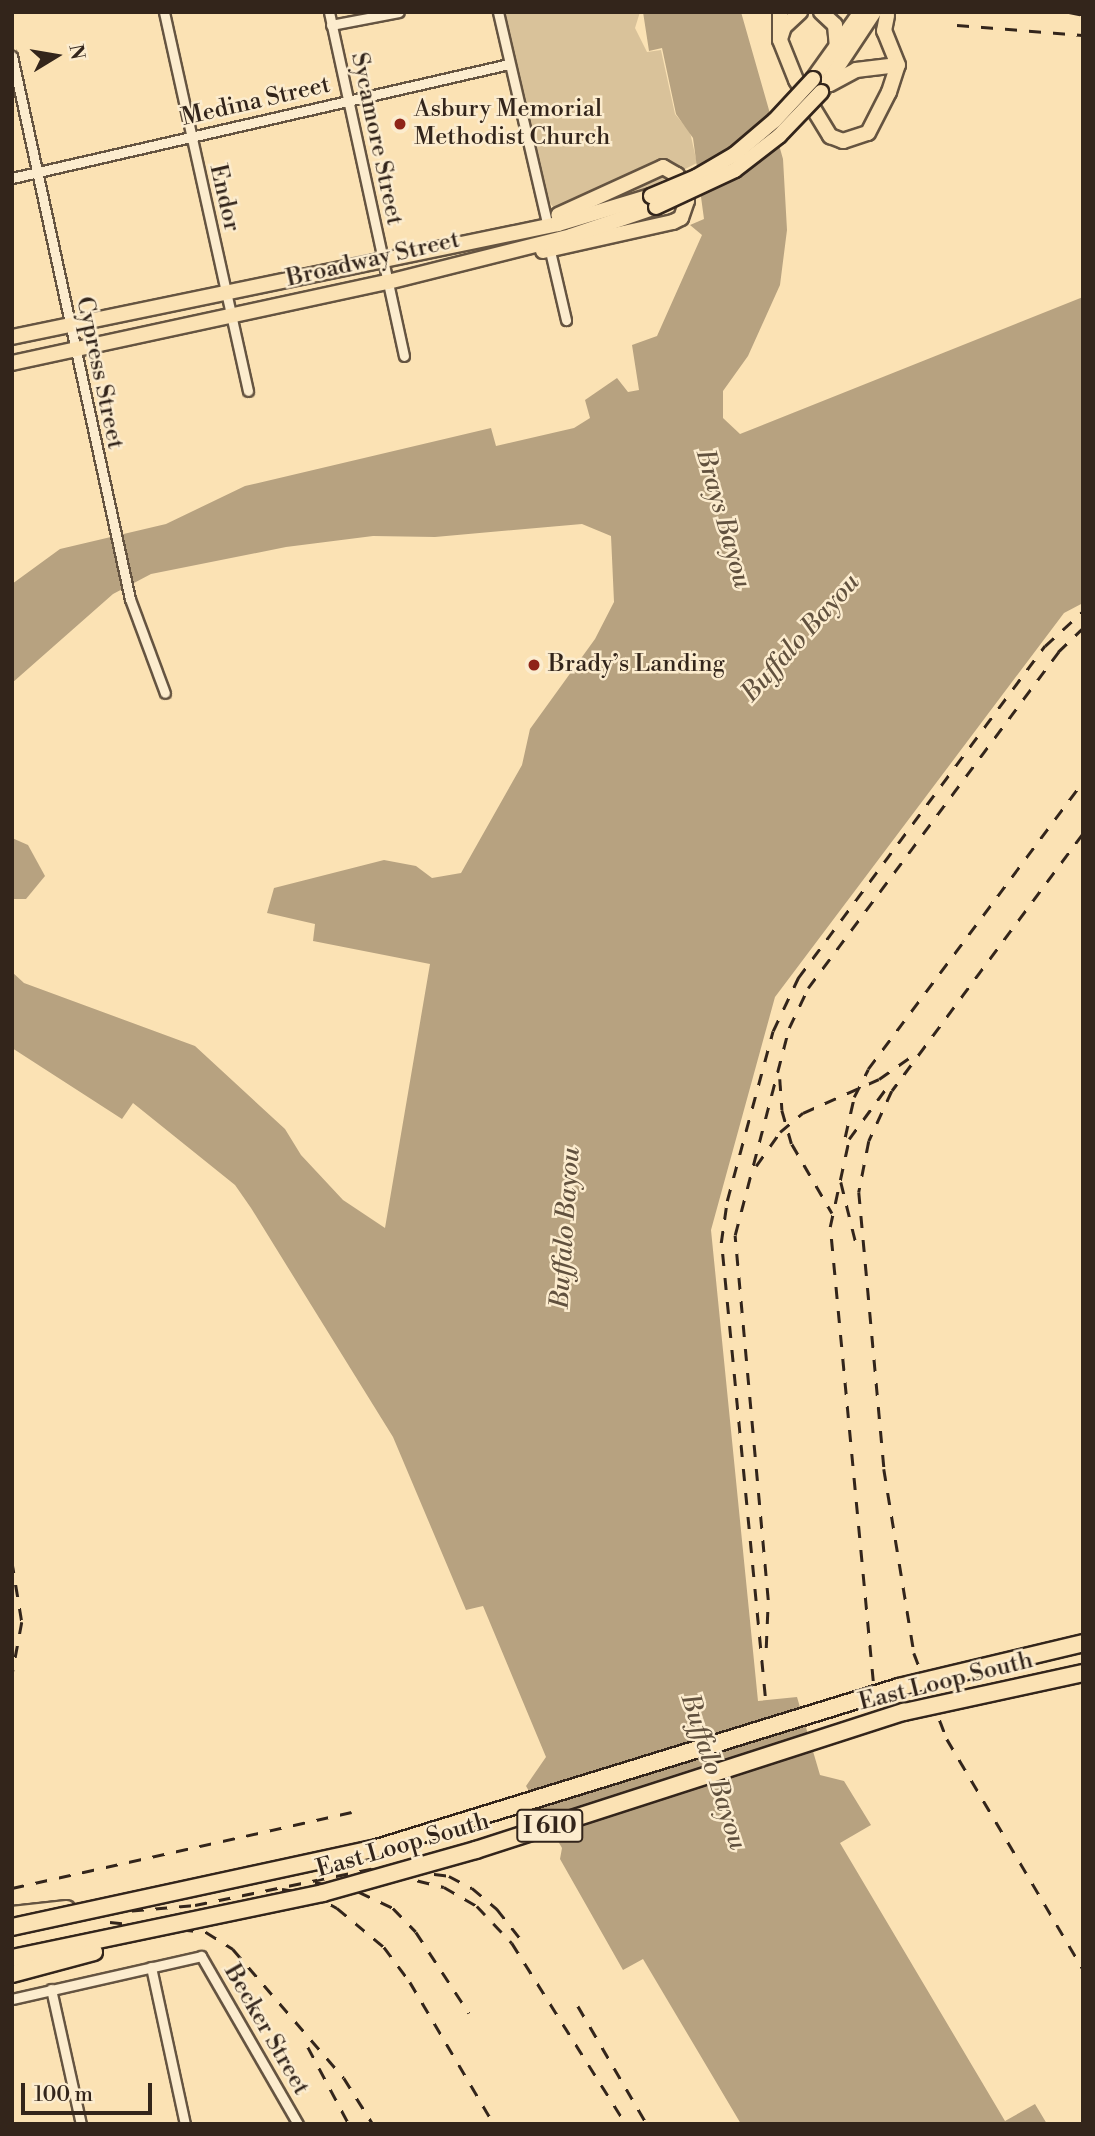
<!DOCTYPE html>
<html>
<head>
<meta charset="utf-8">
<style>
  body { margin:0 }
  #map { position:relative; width:1095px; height:2136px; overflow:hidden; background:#fbe2b4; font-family:"Libre Bodoni",serif }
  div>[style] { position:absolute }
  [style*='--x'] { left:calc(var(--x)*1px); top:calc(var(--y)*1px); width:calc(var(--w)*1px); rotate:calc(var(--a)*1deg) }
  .green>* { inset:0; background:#d9c29a }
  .water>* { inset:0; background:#b7a280 }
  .roads { filter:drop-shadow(2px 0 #655441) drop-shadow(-2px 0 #655441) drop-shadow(0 2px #655441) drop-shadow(0 -2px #655441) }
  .street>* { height:9px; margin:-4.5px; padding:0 4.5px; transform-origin:4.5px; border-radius:4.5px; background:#fcecce }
  .primary>* { height:14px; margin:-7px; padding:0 7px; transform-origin:7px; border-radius:7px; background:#fbe2b4 }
  .highway>* { height:16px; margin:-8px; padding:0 8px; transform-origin:8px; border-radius:8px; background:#fbe2b4 }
  .rail>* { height:2.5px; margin-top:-1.25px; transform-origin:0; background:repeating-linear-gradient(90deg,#33251b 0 12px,transparent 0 24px) }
  .bridges { filter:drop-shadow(2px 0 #33251b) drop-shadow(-2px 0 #33251b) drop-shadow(0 2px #33251b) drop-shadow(0 -2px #33251b) }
  .primary-bridge>* { height:14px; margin:-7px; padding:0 7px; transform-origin:7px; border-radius:7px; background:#fbe2b4 }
  .highway-bridge>* { height:16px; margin:-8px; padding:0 8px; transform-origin:8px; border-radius:8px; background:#fbe2b4 }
  .dots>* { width:19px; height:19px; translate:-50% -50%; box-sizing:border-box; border:4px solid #fcecce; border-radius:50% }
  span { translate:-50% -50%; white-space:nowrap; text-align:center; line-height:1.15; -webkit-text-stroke:5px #fcecce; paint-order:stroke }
  .shield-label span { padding:2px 5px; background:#fcecce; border:2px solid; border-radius:5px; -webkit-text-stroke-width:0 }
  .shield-label { font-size:23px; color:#33251b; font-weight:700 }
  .street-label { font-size:24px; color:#33251b }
  .poi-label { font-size:24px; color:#33251b }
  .left { translate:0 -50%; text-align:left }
  .water-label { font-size:26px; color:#61513e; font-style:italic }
  .frame { position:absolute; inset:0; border:14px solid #33251b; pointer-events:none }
  .north { position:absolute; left:21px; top:21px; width:70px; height:70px; -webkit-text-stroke:5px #fcecce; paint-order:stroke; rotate:79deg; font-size:19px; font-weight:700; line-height:28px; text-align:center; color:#33251b }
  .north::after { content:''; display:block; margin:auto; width:24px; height:32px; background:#33251b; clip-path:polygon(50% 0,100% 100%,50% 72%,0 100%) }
  .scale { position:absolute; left:21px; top:2083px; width:131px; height:32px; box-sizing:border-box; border:4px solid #33251b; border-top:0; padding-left:9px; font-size:21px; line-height:24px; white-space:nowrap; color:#33251b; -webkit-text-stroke:5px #fcecce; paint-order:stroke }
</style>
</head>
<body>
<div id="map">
  <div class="green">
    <i style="clip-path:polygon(504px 12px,640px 12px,635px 28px,647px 52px,661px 50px,675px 114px,690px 132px,697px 163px,631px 196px,573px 212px,555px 209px,544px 196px)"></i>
  </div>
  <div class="water">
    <i style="clip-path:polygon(643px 12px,741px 12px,783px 159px,787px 230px,780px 285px,748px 356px,723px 391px,723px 418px,740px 434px,1083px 297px,1083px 603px,1064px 613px,775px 997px,711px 1230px,758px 1701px,797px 1697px,820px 1775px,844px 1781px,871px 1825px,840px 1843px,1005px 2121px,1035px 2104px,1047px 2124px,741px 2124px,643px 1959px,623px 1970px,560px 1859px,562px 1848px,526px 1786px,546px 1757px,483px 1606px,466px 1610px,393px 1437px,251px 1208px,235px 1185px,133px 1103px,122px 1119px,12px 1048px,12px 972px,24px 983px,195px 1046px,285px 1129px,301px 1155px,343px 1200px,385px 1228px,430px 964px,313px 941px,315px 924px,267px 913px,274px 888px,384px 860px,416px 866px,432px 878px,461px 873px,522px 765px,530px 729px,595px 639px,614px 602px,611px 536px,582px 524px,435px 537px,373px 536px,286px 547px,151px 574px,113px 594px,12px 683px,12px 584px,60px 549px,166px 524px,245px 486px,491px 428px,496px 446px,574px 428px,590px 418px,585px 400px,617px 378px,628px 392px,639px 390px,632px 345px,657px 336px,702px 235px,690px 225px,704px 219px,693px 138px,676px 114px,662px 48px,649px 51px)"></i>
    <i style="clip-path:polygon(12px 838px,28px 845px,45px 876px,26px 899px,12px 899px)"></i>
  </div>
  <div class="roads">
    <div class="street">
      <i style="--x:164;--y:12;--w:388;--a:77.5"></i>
      <i style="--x:329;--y:12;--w:352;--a:77.7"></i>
      <i style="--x:498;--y:12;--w:212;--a:76.9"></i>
      <i style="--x:331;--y:25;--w:69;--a:-10.8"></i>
      <i style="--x:12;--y:56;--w:556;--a:77.74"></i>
      <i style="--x:130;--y:599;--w:100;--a:69.6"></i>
      <i style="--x:12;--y:178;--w:510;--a:-12.92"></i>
      <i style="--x:550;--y:251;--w:71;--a:76.9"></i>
      <i style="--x:151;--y:1967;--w:161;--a:77.8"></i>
      <i style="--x:51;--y:1989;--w:138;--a:77.5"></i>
      <i style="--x:12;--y:1999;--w:194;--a:-12.8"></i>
      <i style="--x:201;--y:1956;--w:194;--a:60"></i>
    </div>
    <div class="primary">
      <i style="--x:780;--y:12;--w:28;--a:90"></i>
      <i style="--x:780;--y:40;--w:43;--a:68.2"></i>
      <i style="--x:796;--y:80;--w:66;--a:58.7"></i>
      <i style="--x:830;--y:136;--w:14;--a:21"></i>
      <i style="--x:843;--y:141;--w:26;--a:-18"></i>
      <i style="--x:868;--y:133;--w:46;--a:-62.9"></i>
      <i style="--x:889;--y:92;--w:28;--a:-72"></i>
      <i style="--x:898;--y:65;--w:37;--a:-112"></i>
      <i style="--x:884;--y:31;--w:16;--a:-79"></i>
      <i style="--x:821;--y:12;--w:19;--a:43"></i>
      <i style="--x:835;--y:25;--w:25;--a:85"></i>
      <i style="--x:780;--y:39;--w:13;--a:-72"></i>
      <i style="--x:784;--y:27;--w:22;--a:-43"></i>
      <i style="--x:813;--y:79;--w:82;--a:-54.4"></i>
      <i style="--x:830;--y:84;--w:30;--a:-28"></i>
      <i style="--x:856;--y:70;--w:42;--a:-6.8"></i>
      <i style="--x:821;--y:92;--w:96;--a:-56.5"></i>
      <i style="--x:543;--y:251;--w:133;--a:-12.6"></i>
      <i style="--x:673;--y:222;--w:9;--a:-27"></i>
      <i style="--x:681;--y:218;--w:18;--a:-71"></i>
      <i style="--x:687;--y:201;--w:28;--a:-111"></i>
      <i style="--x:677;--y:175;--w:16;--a:-150"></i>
      <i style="--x:663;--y:167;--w:115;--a:155.4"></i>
      <i style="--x:12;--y:337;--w:558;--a:-11.69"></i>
      <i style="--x:558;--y:224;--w:97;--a:-16.8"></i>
      <i style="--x:12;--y:363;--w:385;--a:-12.2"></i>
      <i style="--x:388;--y:282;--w:189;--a:-14.1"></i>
      <i style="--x:571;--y:236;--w:90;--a:-18.8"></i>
    </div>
    <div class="highway">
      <i style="--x:12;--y:1915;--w:55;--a:-6.2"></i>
    </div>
  </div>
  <div class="rail">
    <i style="--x:1069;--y:12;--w:14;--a:12"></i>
    <i style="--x:957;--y:25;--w:126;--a:4.5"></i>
    <i style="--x:1083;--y:834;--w:320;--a:126.6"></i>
    <i style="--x:892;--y:1091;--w:55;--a:114.7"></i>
    <i style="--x:869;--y:1141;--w:52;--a:101.1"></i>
    <i style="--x:859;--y:1192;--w:278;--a:84.8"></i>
    <i style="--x:884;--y:1469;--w:186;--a:80.7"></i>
    <i style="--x:914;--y:1653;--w:92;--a:69"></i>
    <i style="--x:947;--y:1739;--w:267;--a:59.4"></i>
    <i style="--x:780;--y:1079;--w:31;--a:86"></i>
    <i style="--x:782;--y:1110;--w:35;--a:74"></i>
    <i style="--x:792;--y:1144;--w:80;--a:59.9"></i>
    <i style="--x:845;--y:1137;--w:41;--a:-77.3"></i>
    <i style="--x:854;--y:1097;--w:31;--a:-63"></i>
    <i style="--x:868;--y:1069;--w:359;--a:-53.2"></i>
    <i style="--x:756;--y:1166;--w:42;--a:-54.8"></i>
    <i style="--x:780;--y:1132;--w:30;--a:-40"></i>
    <i style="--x:803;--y:1113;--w:83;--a:-24.1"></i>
    <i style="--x:879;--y:1079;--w:37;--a:-35"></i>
    <i style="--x:841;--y:1182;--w:63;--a:76.2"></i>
    <i style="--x:12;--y:1561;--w:62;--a:80.7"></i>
    <i style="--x:22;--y:1622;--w:55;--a:100.5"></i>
    <i style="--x:766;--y:1648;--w:48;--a:-87.6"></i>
    <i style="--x:768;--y:1600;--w:366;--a:-95.2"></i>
    <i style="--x:735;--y:1235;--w:214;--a:-75.4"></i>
    <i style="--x:789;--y:1028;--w:44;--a:-64.6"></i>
    <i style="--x:808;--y:988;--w:419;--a:-53.3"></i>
    <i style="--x:1058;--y:652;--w:35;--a:-44"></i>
    <i style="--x:873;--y:1681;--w:456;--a:-95.4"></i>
    <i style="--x:830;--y:1227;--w:90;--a:-77.8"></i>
    <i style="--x:849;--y:1139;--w:64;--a:-53.8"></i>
    <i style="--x:765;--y:1696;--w:455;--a:-95.5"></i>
    <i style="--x:721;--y:1243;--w:42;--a:-81.9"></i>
    <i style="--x:727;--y:1201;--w:176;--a:-74.9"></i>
    <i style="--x:773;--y:1031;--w:59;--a:-64.7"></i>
    <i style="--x:798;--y:978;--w:414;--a:-53.4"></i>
    <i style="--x:1045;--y:646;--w:52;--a:-42.6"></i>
    <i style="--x:410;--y:1871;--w:39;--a:7"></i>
    <i style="--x:449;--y:1876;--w:26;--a:28"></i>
    <i style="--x:472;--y:1888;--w:33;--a:40"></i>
    <i style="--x:497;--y:1909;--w:42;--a:51.8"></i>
    <i style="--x:315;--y:1882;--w:45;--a:12.8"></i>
    <i style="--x:359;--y:1892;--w:38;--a:25"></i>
    <i style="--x:393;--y:1908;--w:33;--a:46"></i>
    <i style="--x:416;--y:1932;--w:97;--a:56.8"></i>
    <i style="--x:12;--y:1888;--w:348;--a:-12.6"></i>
    <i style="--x:282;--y:1889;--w:28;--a:8"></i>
    <i style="--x:310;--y:1893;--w:31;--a:29"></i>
    <i style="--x:337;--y:1908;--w:61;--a:39.7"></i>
    <i style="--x:384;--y:1947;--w:44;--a:53.4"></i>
    <i style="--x:410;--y:1982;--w:165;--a:59.4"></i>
    <i style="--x:12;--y:1921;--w:184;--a:-5"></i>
    <i style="--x:195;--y:1905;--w:180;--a:-11.6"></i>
    <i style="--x:371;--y:1869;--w:75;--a:13.9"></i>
    <i style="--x:444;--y:1887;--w:38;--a:30"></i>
    <i style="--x:477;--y:1906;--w:51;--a:46.6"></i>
    <i style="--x:512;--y:1943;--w:214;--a:57.8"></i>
    <i style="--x:110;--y:1922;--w:97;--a:5.9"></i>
    <i style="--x:206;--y:1932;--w:32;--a:32"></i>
    <i style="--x:233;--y:1949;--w:170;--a:49.3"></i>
    <i style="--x:344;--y:2078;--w:54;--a:57.8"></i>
    <i style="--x:578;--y:2006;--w:137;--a:59.7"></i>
    <i style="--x:308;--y:2047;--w:87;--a:62"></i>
  </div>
  <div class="bridges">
    <div class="primary-bridge">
      <i style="--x:651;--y:196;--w:49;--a:-22.9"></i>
      <i style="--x:696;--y:177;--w:45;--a:-30.5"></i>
      <i style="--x:735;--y:154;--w:52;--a:-40.4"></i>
      <i style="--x:775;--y:120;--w:56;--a:-47.2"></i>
      <i style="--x:656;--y:207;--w:87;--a:-25.1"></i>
      <i style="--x:735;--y:170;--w:56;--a:-37.7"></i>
      <i style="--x:779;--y:136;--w:61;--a:-46.3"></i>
    </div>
    <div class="highway-bridge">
      <i style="--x:12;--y:1927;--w:373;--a:-12.2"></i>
      <i style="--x:377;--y:1848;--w:546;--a:-17.14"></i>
      <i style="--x:899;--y:1687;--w:189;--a:-13.4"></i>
      <i style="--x:12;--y:1958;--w:318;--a:-11.8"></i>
      <i style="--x:323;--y:1893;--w:159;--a:-15.7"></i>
      <i style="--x:476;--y:1850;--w:450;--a:-17.9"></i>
      <i style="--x:904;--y:1712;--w:183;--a:-12.3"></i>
      <i style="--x:12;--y:1974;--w:85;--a:-15"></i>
    </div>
  </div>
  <div class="dots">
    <i style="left:400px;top:124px;background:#8f2418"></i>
    <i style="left:534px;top:665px;background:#8f2418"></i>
  </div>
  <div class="shield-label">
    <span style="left:550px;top:1826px">I 610</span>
  </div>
  <div class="street-label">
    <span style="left:256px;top:102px;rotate:-13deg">Medina Street</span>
    <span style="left:376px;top:139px;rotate:78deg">Sycamore Street</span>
    <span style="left:224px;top:198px;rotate:77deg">Endor</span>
    <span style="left:373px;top:260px;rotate:-13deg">Broadway Street</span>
    <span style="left:99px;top:373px;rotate:78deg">Cypress Street</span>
    <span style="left:946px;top:1682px;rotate:-14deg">East Loop South</span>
    <span style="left:403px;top:1846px;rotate:-16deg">East Loop South</span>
    <span style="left:266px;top:2030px;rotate:60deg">Becker Street</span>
  </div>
  <div class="poi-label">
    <span class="left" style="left:414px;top:124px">Asbury Memorial<br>Methodist Church</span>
    <span class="left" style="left:548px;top:665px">Brady’s Landing</span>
  </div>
  <div class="water-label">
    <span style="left:723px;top:519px;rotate:74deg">Brays Bayou</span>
    <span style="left:801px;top:638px;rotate:-48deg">Buffalo Bayou</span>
    <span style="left:566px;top:1228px;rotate:-86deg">Buffalo Bayou</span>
    <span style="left:713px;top:1772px;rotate:72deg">Buffalo Bayou</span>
  </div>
  <div class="frame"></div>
  <div class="north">N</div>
  <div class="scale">100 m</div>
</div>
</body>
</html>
